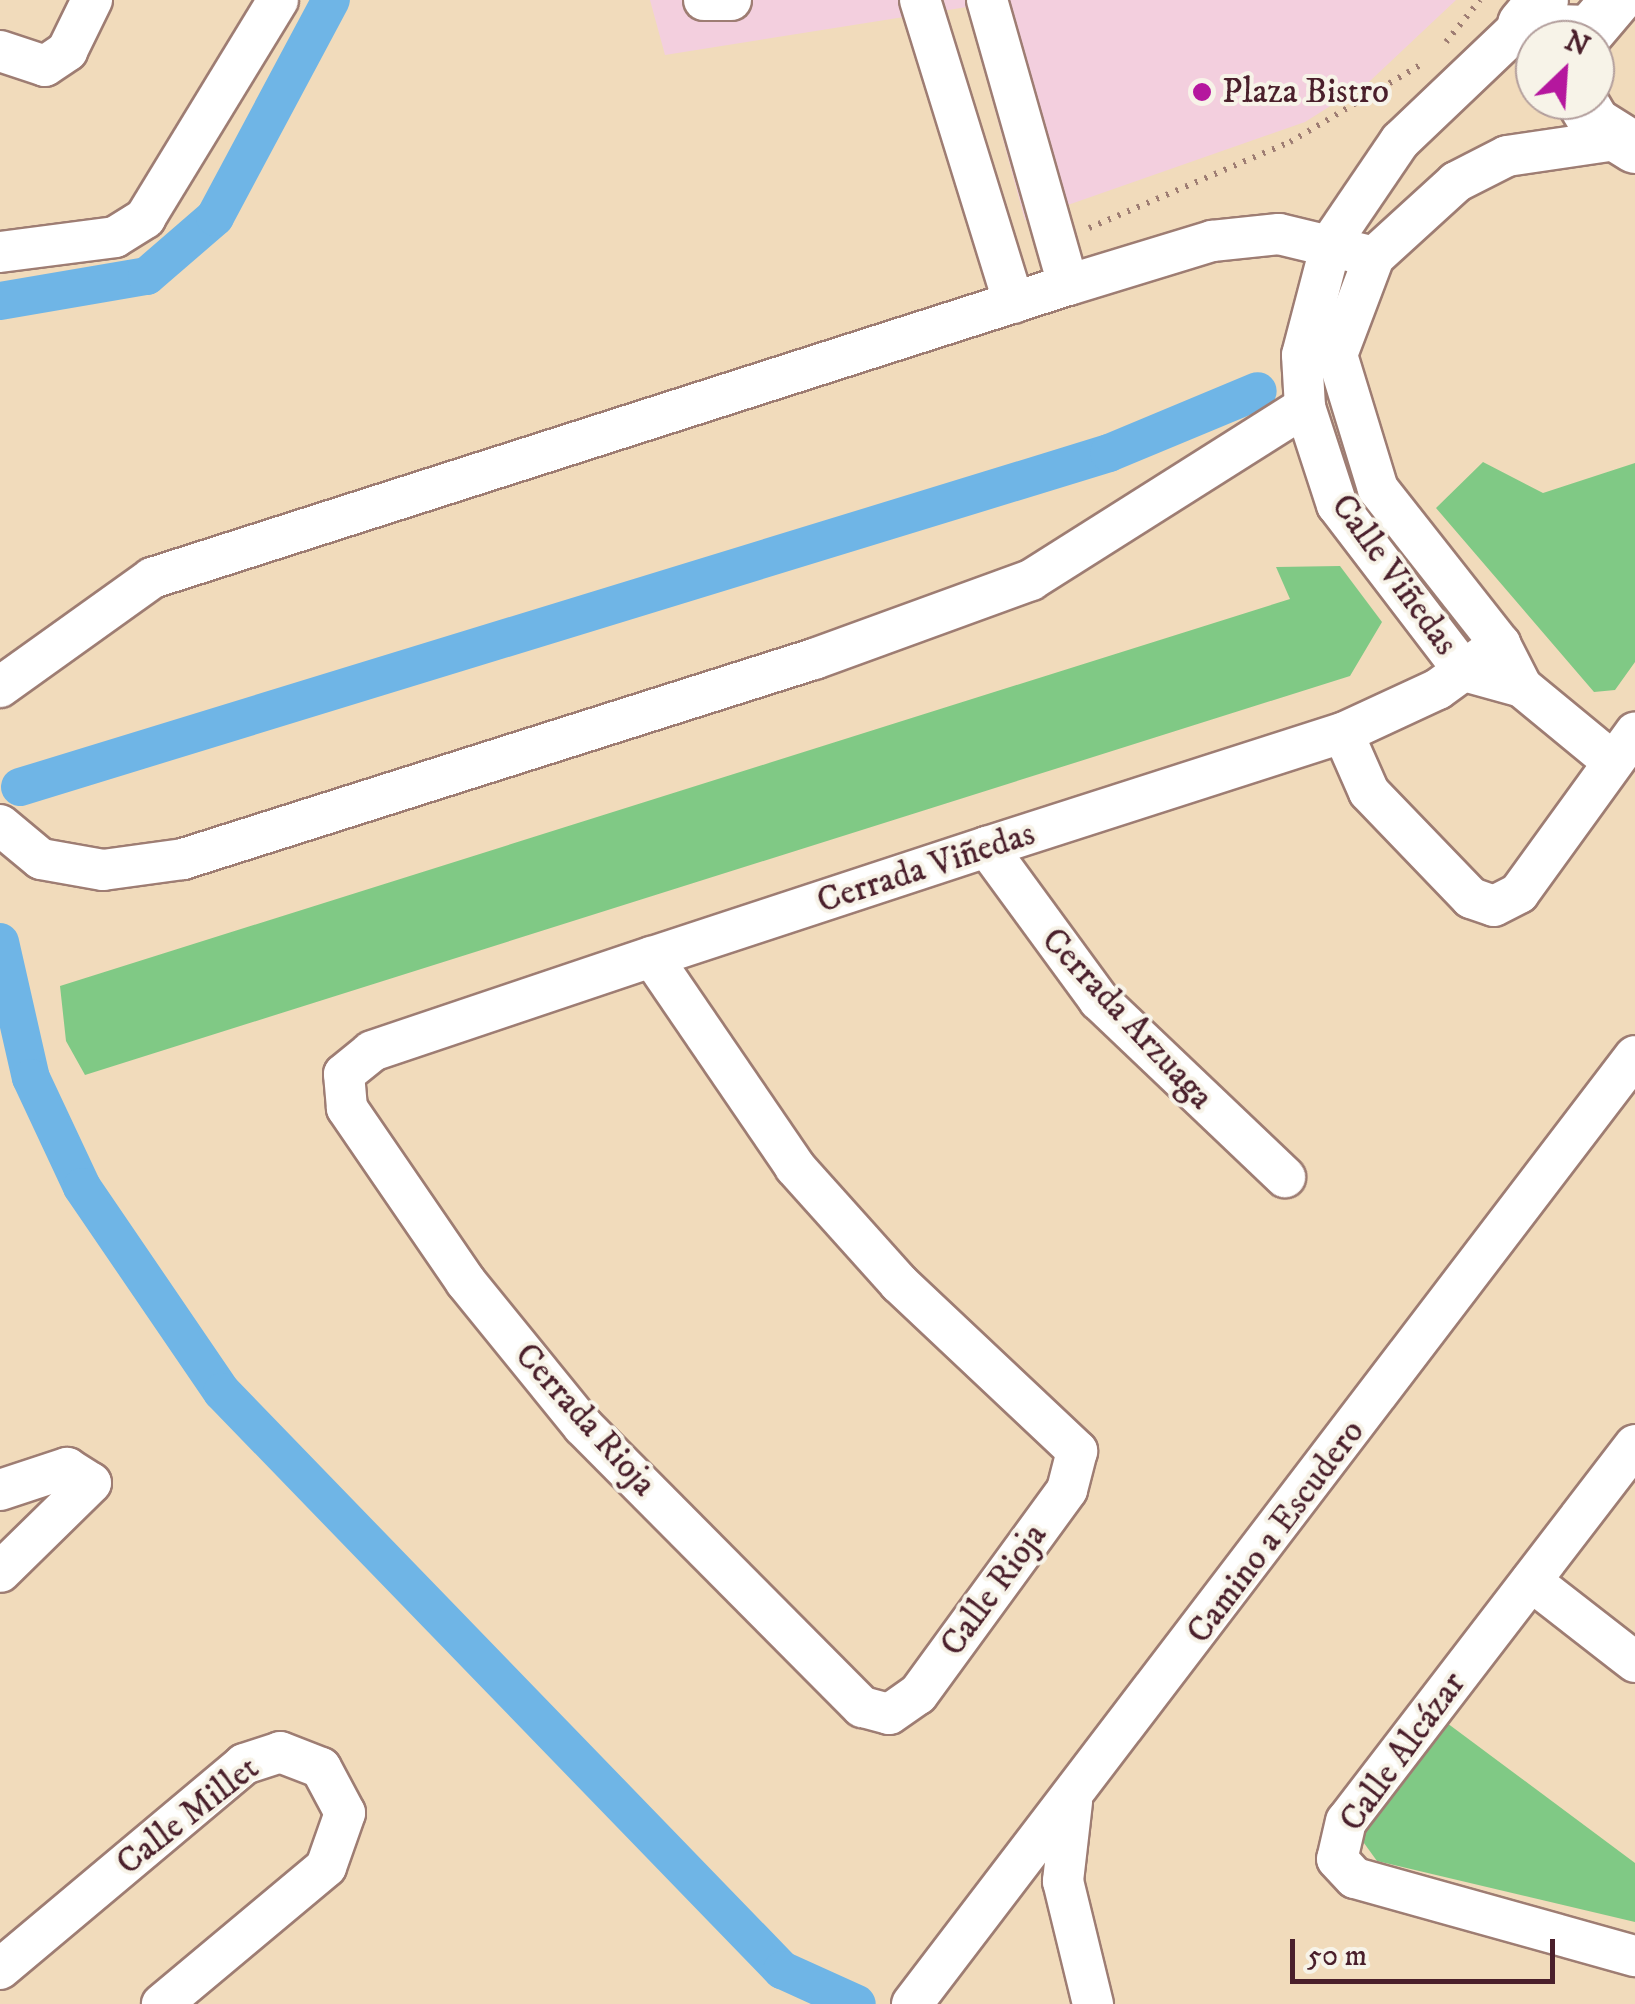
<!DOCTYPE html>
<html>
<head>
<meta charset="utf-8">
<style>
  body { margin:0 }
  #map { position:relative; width:1635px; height:2004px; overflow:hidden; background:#f1dbbb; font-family:"IM FELL DW Pica",serif }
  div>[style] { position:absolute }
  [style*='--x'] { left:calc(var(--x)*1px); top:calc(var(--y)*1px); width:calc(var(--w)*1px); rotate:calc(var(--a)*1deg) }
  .built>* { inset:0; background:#f3cfde }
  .green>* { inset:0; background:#80c985 }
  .canal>* { height:38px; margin:-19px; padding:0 19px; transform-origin:19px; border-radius:19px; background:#6fb5e6 }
  .path>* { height:6px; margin-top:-3px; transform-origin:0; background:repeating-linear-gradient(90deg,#9e7d73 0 2.5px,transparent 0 10.5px) }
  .roads { filter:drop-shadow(2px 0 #9e7d73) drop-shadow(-2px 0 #9e7d73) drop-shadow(0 2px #9e7d73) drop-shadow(0 -2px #9e7d73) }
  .minor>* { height:40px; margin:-20px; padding:0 20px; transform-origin:20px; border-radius:20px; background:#fff }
  .major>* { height:50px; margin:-25px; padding:0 25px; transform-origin:25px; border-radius:25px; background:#fff }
  .dots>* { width:28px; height:28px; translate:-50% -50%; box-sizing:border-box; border:5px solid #f7f3e8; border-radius:50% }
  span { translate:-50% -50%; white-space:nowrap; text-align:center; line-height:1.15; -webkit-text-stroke:8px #f7f3e8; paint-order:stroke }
  .poi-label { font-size:35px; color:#4a1f2b }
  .left { translate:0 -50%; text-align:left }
  .street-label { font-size:35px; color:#4a1f2b }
  .north { position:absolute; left:1515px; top:20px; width:100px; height:100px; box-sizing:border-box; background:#f7f3e8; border:2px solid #b29e9c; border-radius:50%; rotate:25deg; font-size:28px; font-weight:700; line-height:40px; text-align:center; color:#4a1f2b }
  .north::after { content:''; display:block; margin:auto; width:35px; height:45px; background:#b5179e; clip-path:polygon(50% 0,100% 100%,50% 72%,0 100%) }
  .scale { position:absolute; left:1290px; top:1939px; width:265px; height:45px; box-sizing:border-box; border:5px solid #4a1f2b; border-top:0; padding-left:12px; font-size:30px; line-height:35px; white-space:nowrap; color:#4a1f2b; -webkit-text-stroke:8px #f7f3e8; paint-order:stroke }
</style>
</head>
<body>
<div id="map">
  <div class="built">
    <i style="clip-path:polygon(650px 0,1456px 0,1370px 81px,1305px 122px,1025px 220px,967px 7px,665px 55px)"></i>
  </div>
  <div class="green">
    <i style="clip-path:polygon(1483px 462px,1543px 493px,1635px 463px,1635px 662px,1615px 690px,1594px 692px,1436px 508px)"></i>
    <i style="clip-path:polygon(1340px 566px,1382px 622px,1350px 676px,85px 1075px,66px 1041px,60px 986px,1290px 599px,1276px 567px)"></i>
    <i style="clip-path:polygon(1447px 1723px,1635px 1863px,1635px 1922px,1377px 1861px,1356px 1832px)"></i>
  </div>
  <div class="canal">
    <i style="--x:0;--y:301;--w:149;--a:-9.7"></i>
    <i style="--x:147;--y:276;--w:90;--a:-40.9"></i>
    <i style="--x:215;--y:217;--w:246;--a:-61.9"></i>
    <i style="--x:20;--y:787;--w:1139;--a:-17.05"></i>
    <i style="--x:1109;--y:453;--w:161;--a:-22.6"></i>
    <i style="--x:0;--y:942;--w:139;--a:77.2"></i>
    <i style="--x:31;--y:1078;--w:120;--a:64.9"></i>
    <i style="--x:82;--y:1187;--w:248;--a:55.7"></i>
    <i style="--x:222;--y:1392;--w:805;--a:45.91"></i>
    <i style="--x:782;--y:1970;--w:82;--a:24.4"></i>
  </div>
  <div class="path">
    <i style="--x:1446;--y:42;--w:54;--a:-51"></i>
    <i style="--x:1089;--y:228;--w:219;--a:-23.2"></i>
    <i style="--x:1290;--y:142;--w:153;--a:-30.6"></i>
  </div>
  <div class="roads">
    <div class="minor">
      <i style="--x:704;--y:0;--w:27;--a:0"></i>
      <i style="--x:920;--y:0;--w:317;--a:72.8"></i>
      <i style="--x:987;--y:0;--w:296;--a:74.1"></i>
      <i style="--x:0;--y:51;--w:47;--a:18.4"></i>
      <i style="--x:45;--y:66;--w:27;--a:-34"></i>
      <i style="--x:67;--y:51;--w:57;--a:-63.9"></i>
      <i style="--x:0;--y:252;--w:116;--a:-7.4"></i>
      <i style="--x:115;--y:237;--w:36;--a:-32"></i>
      <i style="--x:145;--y:218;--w:255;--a:-58.6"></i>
      <i style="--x:0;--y:687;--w:187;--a:-35.6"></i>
      <i style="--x:152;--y:578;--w:962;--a:-17.74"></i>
      <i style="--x:1068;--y:285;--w:151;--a:-17"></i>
      <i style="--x:1212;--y:241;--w:67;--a:-6"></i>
      <i style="--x:1279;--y:234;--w:98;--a:13.6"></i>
      <i style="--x:1522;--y:687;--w:60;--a:-164.6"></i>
      <i style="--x:1464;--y:671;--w:209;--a:-127.4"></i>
      <i style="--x:1337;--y:505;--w:103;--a:-108.1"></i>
      <i style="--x:1305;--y:407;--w:52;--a:-93.3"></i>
      <i style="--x:1302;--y:355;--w:118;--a:-75.3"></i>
      <i style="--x:1332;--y:241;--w:121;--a:-55.8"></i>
      <i style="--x:1400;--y:141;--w:170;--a:-43.6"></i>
      <i style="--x:1523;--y:24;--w:65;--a:1.8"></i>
      <i style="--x:1343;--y:733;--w:64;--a:66.2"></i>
      <i style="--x:1369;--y:792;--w:147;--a:46.1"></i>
      <i style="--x:1471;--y:898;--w:24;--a:19"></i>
      <i style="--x:1494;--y:906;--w:28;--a:-27"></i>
      <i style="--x:1519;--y:893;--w:198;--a:-54.1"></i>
      <i style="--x:1613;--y:762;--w:118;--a:-140.5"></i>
      <i style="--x:1522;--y:687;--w:48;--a:-117.1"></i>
      <i style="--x:1500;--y:644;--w:197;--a:-128.2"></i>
      <i style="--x:1378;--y:489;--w:140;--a:-107"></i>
      <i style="--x:1337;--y:355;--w:105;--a:-69.3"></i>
      <i style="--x:1374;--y:257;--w:111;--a:-42.4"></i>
      <i style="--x:1456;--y:182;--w:57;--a:-27"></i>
      <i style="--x:1507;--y:156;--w:110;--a:-8.4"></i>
      <i style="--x:0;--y:825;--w:53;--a:39.7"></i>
      <i style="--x:41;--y:859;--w:63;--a:10.1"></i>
      <i style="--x:103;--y:870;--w:81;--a:-7.8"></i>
      <i style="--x:183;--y:859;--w:662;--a:-17.59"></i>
      <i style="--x:814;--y:659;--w:231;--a:-20"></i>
      <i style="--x:1031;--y:580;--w:324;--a:-32.3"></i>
      <i style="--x:987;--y:847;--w:190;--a:53.8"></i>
      <i style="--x:1099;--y:1000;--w:257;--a:43.6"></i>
      <i style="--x:652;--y:957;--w:254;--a:55.7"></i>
      <i style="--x:795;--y:1167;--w:156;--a:48.1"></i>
      <i style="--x:899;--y:1283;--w:245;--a:43.3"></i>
      <i style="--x:1077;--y:1451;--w:40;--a:104.4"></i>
      <i style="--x:1067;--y:1490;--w:253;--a:126.1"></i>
      <i style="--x:918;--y:1694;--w:35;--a:145"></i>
      <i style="--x:889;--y:1714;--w:28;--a:-165"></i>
      <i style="--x:862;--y:1707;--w:396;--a:-134.8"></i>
      <i style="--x:583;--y:1426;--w:186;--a:-129.1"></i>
      <i style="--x:466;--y:1282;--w:211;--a:-124.4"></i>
      <i style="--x:347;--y:1108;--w:34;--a:-95"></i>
      <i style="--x:344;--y:1074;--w:36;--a:-39"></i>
      <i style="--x:372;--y:1051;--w:295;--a:-18.6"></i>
      <i style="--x:652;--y:957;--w:353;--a:-18.2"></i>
      <i style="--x:987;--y:847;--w:374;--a:-17.8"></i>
      <i style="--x:1343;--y:733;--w:105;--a:-24.9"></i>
      <i style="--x:1438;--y:689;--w:77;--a:-36"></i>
      <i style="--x:1635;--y:1445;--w:474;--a:127.5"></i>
      <i style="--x:1346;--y:1821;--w:39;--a:103"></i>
      <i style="--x:1337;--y:1859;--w:26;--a:47"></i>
      <i style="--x:1355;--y:1878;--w:291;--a:15.6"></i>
      <i style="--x:0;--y:1490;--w:71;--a:-18.2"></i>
      <i style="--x:67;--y:1468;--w:28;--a:32"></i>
      <i style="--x:91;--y:1483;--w:127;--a:135.6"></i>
      <i style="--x:1531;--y:1581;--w:132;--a:37.9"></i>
      <i style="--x:1072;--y:1802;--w:80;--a:96.5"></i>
      <i style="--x:1063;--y:1881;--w:127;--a:76.3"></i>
      <i style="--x:0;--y:1969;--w:319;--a:-40"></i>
      <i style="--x:244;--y:1764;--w:38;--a:-18"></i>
      <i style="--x:280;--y:1752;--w:44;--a:21.3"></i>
      <i style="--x:321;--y:1768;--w:51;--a:61.9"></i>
      <i style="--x:345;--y:1813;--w:57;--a:109.4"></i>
      <i style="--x:326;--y:1867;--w:214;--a:140.1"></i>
      <i style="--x:912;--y:2004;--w:1192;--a:-52.67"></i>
    </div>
    <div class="major">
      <i style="--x:1523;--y:24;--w:31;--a:-50"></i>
      <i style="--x:1582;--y:40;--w:52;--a:-49.6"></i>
      <i style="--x:1581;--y:100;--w:27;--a:59"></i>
      <i style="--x:1595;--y:123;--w:47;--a:32"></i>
    </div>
  </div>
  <div class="dots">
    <i style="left:1202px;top:92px;background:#b5179e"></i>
  </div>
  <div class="poi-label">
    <span class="left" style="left:1222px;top:92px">Plaza Bistro</span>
  </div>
  <div class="street-label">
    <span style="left:1394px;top:575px;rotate:54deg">Calle Viñedas</span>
    <span style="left:926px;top:868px;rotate:-18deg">Cerrada Viñedas</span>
    <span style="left:1127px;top:1019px;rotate:47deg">Cerrada Arzuaga</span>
    <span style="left:585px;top:1420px;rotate:48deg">Cerrada Rioja</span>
    <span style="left:1276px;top:1532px;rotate:-53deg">Camino a Escudero</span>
    <span style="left:994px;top:1590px;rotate:-54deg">Calle Rioja</span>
    <span style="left:1403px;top:1752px;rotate:-54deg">Calle Alcázar</span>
    <span style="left:188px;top:1816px;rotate:-38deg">Calle Millet</span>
  </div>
  <div class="north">N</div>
  <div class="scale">50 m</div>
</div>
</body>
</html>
